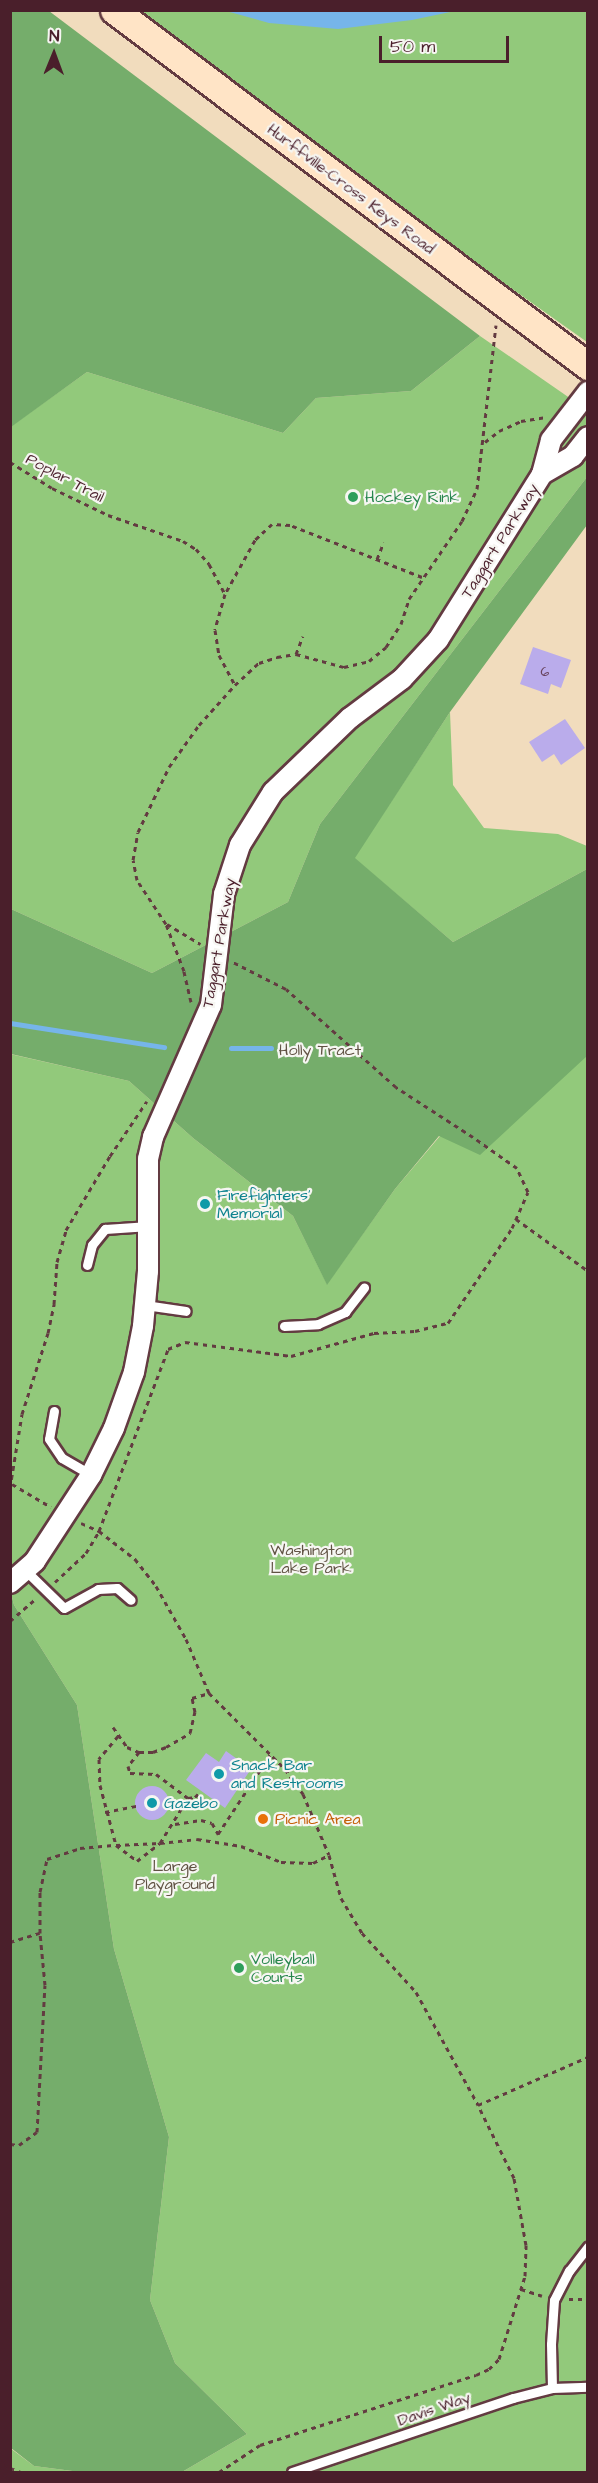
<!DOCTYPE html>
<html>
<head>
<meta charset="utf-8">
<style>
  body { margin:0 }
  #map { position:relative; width:598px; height:2483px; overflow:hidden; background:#f1dcbd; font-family:"Architects Daughter",sans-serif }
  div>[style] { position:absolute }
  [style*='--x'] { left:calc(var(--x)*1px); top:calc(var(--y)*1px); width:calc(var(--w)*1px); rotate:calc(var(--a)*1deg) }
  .green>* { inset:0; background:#92c97b }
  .forest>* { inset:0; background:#75ad6b }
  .water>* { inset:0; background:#76b5ea }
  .stream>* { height:5px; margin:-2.5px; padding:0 2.5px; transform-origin:2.5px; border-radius:2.5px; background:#76b5ea }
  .building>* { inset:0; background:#baaceb }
  .round { border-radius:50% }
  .path>* { height:3px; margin-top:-1.5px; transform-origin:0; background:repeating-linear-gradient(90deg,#633b41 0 4.5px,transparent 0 9px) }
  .roads { filter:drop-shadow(2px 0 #633b41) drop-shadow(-2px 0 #633b41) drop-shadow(0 2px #633b41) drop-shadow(0 -2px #633b41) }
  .service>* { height:9px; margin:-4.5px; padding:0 4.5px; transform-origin:4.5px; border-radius:4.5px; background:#fff }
  .minor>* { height:20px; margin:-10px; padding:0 10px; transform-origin:10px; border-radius:10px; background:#fff }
  .secondary>* { height:27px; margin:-13.5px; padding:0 13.5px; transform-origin:13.5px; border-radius:13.5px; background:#ffe4c6 }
  .dots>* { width:16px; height:16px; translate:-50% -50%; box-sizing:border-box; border:3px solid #f6f6f2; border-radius:50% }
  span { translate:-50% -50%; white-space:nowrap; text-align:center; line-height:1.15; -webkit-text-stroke:4.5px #f6f6f2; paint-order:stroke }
  .number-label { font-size:14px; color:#66425b }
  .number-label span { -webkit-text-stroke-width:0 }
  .street-label { font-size:16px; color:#4a1f2b }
  .leisure-label { font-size:16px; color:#27864d }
  .left { translate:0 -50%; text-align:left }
  .park-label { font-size:16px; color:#605243 }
  .culture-label { font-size:16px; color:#0d838f }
  .food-label { font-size:16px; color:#c56008 }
  .frame { position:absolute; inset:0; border:12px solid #4a1f2b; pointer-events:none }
  .north { position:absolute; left:24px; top:24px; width:60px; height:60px; -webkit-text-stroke:4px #f6f6f2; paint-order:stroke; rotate:1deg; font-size:16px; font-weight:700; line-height:24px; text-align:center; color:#4a1f2b }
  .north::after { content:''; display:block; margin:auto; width:21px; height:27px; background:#4a1f2b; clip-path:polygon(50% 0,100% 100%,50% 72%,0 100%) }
  .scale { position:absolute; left:379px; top:36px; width:130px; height:27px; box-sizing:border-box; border:3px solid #4a1f2b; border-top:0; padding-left:8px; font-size:18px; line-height:21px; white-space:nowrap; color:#4a1f2b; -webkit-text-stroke:4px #f6f6f2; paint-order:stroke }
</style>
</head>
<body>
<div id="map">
  <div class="green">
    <i style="clip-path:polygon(141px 11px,587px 11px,587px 342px,399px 209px,166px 35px)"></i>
    <i style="clip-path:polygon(480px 336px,587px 410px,587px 477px,320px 824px,288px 902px,152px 973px,11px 909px,10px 427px,87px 372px,283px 433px,316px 398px,411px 391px)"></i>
    <i style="clip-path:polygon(450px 712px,453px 785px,484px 828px,558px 834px,587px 846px,587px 869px,453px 942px,354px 858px)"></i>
    <i style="clip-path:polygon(10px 1054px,129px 1081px,193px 1138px,293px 1216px,327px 1284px,395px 1189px,440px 1136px,587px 1056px,587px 2472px,182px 2472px,247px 2434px,175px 2363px,150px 2300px,169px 2137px,114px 1949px,77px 1705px,14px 1605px,11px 1593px)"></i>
    <i style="clip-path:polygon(10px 2448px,34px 2466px,80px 2472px,11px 2472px)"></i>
  </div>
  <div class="forest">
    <i style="clip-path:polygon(11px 10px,49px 11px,480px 336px,411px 391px,316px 398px,283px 433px,87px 372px,11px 427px)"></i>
    <i style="clip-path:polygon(587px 477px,587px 525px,450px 712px,355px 858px,453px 942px,587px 869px,587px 1056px,480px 1155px,439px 1136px,395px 1189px,327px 1285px,293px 1216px,193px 1138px,129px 1081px,11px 1054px,11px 909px,152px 973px,288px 902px,320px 824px)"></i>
    <i style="clip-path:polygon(11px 1593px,14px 1605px,77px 1705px,114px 1949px,169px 2137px,150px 2300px,175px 2363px,247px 2434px,182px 2472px,80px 2472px,34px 2466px,11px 2448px)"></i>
  </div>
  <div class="water">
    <i style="clip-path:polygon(226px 11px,455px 11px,412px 20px,338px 29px,269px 23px)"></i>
  </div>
  <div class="stream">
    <i style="--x:10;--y:1023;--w:156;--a:8.9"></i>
    <i style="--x:231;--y:1048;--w:40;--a:0"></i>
  </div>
  <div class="building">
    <i style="clip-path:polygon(533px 647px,571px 660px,561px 688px,551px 684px,548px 694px,520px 684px)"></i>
    <i style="clip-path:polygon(565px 719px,585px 748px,561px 765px,554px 754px,542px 762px,529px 742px)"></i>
    <i style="clip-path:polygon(226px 1751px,251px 1769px,225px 1808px,186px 1780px,206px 1753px,219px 1762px)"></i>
    <i class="round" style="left:135px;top:1786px;width:34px;height:34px"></i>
  </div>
  <div class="path">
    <i style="--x:485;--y:442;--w:18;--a:-38"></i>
    <i style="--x:499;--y:431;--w:24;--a:-24"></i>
    <i style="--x:521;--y:421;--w:24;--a:-9"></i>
    <i style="--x:10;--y:462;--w:49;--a:31.8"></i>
    <i style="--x:52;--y:488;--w:62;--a:25.7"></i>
    <i style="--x:108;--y:515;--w:79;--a:19.1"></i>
    <i style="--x:183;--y:541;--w:15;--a:32"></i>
    <i style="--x:196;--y:549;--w:20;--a:49"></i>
    <i style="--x:209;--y:564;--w:34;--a:62"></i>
    <i style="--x:377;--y:559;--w:18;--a:-68"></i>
    <i style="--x:422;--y:577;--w:142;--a:-158.5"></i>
    <i style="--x:290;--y:525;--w:18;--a:-177"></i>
    <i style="--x:272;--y:524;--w:23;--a:137"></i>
    <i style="--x:255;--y:540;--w:62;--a:119.1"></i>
    <i style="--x:225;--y:594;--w:37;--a:106"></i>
    <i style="--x:215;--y:630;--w:25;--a:81"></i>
    <i style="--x:219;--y:655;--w:34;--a:62"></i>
    <i style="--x:235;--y:685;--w:33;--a:-43"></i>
    <i style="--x:259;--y:663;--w:19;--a:-18"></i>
    <i style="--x:277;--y:657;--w:19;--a:-9"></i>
    <i style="--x:296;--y:654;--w:50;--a:15.2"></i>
    <i style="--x:344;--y:667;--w:26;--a:-13"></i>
    <i style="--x:369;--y:661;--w:22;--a:-39"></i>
    <i style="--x:386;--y:647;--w:27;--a:-57"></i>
    <i style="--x:401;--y:624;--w:26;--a:-72"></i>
    <i style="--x:409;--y:599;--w:94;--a:-55.8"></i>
    <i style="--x:462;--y:521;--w:35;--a:-65"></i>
    <i style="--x:477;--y:489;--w:165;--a:-83.4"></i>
    <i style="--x:296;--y:654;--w:19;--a:-69"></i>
    <i style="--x:167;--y:924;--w:39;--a:31"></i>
    <i style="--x:191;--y:1002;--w:32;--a:-103"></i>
    <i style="--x:184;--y:971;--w:50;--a:-111"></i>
    <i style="--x:166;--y:924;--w:53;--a:-123.4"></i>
    <i style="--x:137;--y:880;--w:20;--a:-101"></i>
    <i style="--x:133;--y:860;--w:28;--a:-80"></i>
    <i style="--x:138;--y:832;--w:72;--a:-64.5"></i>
    <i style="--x:169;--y:767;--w:52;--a:-54.5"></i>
    <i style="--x:199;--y:725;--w:54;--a:-48"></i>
    <i style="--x:516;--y:1219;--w:89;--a:35.8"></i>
    <i style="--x:12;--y:1484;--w:45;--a:30.5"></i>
    <i style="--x:10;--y:1488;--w:75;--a:-80.8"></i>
    <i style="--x:22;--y:1414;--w:85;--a:-72.2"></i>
    <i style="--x:48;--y:1333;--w:30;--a:-78"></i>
    <i style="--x:54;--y:1304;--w:42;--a:-85.9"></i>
    <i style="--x:57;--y:1262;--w:33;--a:-74"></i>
    <i style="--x:66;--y:1230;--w:86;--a:-59.3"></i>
    <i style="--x:110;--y:1156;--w:66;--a:-56.1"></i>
    <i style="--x:81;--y:1523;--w:20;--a:24"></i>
    <i style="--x:99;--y:1531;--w:46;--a:37.9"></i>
    <i style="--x:135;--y:1559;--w:34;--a:52"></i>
    <i style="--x:156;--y:1586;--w:61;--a:60.5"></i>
    <i style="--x:186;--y:1639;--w:59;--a:66.9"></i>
    <i style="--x:209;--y:1693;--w:107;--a:45"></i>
    <i style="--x:285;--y:1769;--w:31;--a:54"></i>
    <i style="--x:303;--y:1794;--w:66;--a:66.9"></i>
    <i style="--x:329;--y:1855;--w:45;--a:74.4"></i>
    <i style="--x:341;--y:1898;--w:41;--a:59"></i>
    <i style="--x:362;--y:1933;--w:80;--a:47.5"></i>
    <i style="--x:416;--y:1992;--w:129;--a:61.2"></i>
    <i style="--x:478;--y:2105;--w:120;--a:-23.6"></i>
    <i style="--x:55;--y:1582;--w:42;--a:-43.1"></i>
    <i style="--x:86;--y:1553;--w:26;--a:-59"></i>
    <i style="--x:99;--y:1531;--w:195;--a:-69.2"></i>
    <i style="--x:168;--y:1349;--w:18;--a:-22"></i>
    <i style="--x:185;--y:1342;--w:107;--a:7.5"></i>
    <i style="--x:291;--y:1356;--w:86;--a:-15.5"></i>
    <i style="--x:374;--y:1333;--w:41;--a:-2.8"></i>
    <i style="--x:415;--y:1331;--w:34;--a:-14"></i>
    <i style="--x:448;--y:1323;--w:115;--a:-56"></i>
    <i style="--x:512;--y:1228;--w:39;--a:-66"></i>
    <i style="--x:528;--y:1192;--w:26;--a:-115"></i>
    <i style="--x:517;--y:1168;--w:54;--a:-144.8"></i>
    <i style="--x:473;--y:1137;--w:92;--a:-147"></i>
    <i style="--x:396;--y:1087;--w:147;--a:-138.3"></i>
    <i style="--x:286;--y:989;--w:59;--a:-153"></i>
    <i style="--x:10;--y:1621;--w:35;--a:-41"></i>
    <i style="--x:113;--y:1727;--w:24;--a:55"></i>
    <i style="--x:127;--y:1747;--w:13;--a:23"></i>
    <i style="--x:139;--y:1752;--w:14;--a:0"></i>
    <i style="--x:153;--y:1752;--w:14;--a:-21"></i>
    <i style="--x:166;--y:1747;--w:28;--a:-30"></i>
    <i style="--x:190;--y:1733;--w:22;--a:-77"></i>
    <i style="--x:195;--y:1712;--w:14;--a:-102"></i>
    <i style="--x:192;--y:1698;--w:18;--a:-16"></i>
    <i style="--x:118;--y:1736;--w:30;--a:130"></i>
    <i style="--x:99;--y:1759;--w:26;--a:88"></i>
    <i style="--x:100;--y:1785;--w:62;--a:75.1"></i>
    <i style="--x:116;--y:1845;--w:44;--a:-2.6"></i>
    <i style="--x:160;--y:1843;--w:53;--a:-58.1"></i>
    <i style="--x:139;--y:1752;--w:18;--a:128"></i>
    <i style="--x:128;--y:1766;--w:7;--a:74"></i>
    <i style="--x:130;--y:1773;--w:26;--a:2"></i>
    <i style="--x:156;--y:1774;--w:40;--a:37"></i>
    <i style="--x:188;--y:1798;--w:7;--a:-8"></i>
    <i style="--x:195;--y:1797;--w:8;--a:-45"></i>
    <i style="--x:105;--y:1812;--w:32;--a:-11"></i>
    <i style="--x:175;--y:1824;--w:26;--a:-9"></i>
    <i style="--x:201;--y:1820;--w:11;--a:15"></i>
    <i style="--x:212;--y:1823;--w:13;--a:61"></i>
    <i style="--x:218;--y:1834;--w:95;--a:-56.6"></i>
    <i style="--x:10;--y:1942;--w:31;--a:-17"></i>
    <i style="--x:10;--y:2144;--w:9;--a:6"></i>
    <i style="--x:19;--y:2145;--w:22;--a:-36"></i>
    <i style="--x:37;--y:2132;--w:147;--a:-86.9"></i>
    <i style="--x:45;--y:1985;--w:52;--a:-95.5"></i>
    <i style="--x:40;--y:1933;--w:41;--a:-90"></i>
    <i style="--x:40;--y:1892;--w:34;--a:-78"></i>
    <i style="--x:47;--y:1859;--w:35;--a:-18"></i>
    <i style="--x:80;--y:1848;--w:36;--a:-5"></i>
    <i style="--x:116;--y:1845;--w:26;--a:37"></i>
    <i style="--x:137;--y:1861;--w:29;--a:-38"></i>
    <i style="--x:160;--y:1843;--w:37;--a:-6"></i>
    <i style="--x:197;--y:1839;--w:45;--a:9"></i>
    <i style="--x:241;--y:1846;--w:43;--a:21.8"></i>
    <i style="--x:281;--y:1862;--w:32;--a:2"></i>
    <i style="--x:313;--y:1863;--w:18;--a:-27"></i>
    <i style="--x:521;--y:2289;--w:22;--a:18"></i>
    <i style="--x:569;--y:2299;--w:19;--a:0"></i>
    <i style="--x:10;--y:2468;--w:12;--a:20"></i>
    <i style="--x:219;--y:2472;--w:49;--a:-33.4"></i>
    <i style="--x:260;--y:2445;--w:227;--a:-18"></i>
    <i style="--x:476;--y:2375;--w:14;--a:-25"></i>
    <i style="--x:489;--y:2369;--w:14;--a:-45"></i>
    <i style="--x:499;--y:2359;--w:87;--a:-72.6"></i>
    <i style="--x:525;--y:2276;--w:31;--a:-88"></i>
    <i style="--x:526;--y:2245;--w:68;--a:-100.2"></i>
    <i style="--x:514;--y:2178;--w:81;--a:-116.3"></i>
  </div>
  <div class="roads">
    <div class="service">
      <i style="--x:87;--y:1265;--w:21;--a:-76"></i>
      <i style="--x:92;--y:1245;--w:21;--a:-51"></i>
      <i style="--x:105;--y:1229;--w:44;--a:-3.9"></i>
      <i style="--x:145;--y:1305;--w:41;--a:8.3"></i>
      <i style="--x:284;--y:1326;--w:34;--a:-3"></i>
      <i style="--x:318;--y:1324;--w:30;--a:-24"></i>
      <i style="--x:345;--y:1312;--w:31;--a:-52"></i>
      <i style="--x:54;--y:1411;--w:28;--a:100"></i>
      <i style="--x:49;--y:1439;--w:23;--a:56"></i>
      <i style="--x:62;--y:1458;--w:34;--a:30"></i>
      <i style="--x:25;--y:1570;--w:54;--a:44.3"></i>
      <i style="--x:64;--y:1608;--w:39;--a:-29"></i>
      <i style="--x:98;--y:1589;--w:19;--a:-3"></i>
      <i style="--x:117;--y:1588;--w:18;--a:41"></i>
      <i style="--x:552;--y:2388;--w:44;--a:-91.3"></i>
      <i style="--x:551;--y:2344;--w:44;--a:-86.1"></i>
      <i style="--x:554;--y:2300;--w:33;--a:-63"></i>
      <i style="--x:569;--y:2271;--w:31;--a:-52"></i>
      <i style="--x:292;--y:2472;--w:233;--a:-18.5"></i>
      <i style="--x:513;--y:2398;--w:40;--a:-14.4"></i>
      <i style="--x:552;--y:2388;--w:36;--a:-2"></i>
    </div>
    <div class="minor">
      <i style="--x:542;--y:474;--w:36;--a:-30"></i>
      <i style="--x:573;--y:456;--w:24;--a:-52"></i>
      <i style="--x:10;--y:1583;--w:33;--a:-41"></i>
      <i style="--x:35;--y:1561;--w:103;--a:-56.9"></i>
      <i style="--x:91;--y:1475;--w:52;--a:-63.9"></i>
      <i style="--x:114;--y:1428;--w:59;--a:-70.3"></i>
      <i style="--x:134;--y:1372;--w:47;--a:-78.9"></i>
      <i style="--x:143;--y:1326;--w:55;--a:-84.8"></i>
      <i style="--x:148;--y:1271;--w:112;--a:-90"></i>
      <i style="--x:148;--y:1159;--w:23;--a:-77"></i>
      <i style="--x:153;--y:1137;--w:144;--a:-66.3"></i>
      <i style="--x:211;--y:1005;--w:112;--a:-83.3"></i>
      <i style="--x:224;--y:894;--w:52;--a:-71.9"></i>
      <i style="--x:240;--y:845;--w:62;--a:-58.1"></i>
      <i style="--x:273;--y:792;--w:107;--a:-43.9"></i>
      <i style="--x:350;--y:718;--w:65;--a:-36.9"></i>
      <i style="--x:402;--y:679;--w:53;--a:-47.3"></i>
      <i style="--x:438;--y:640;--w:196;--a:-57.9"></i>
      <i style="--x:542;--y:474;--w:35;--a:-75"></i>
      <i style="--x:551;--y:440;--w:61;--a:-52.4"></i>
    </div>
    <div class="secondary">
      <i style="--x:114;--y:10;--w:593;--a:36.91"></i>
    </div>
  </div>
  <div class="dots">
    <i style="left:353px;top:497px;background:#2e9e5b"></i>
    <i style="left:205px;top:1204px;background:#0f9aa8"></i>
    <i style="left:219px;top:1774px;background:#0f9aa8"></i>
    <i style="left:152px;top:1803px;background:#0f9aa8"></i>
    <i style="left:263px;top:1819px;background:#e8710a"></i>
    <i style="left:239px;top:1968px;background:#2e9e5b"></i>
  </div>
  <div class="number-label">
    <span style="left:545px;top:672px">6</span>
  </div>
  <div class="street-label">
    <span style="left:351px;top:189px;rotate:37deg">Hurffville-Cross Keys Road</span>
    <span style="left:65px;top:478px;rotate:28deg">Poplar Trail</span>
    <span style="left:500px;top:541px;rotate:-58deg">Taggart Parkway</span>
    <span style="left:219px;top:943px;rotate:-80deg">Taggart Parkway</span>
    <span style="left:434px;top:2409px;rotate:-19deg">Davis Way</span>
  </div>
  <div class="leisure-label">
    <span class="left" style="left:365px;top:497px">Hockey Rink</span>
    <span class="left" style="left:251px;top:1968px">Volleyball<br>Courts</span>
  </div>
  <div class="park-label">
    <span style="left:320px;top:1050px">Holly Tract</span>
    <span style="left:311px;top:1559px">Washington<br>Lake Park</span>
    <span style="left:175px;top:1875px">Large<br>Playground</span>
  </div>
  <div class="culture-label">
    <span class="left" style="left:217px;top:1204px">Firefighters'<br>Memorial</span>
    <span class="left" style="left:231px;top:1774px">Snack Bar<br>and Restrooms</span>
    <span class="left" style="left:164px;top:1803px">Gazebo</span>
  </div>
  <div class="food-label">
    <span class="left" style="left:275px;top:1819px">Picnic Area</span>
  </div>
  <div class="frame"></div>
  <div class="north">N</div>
  <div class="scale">50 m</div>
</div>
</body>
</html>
